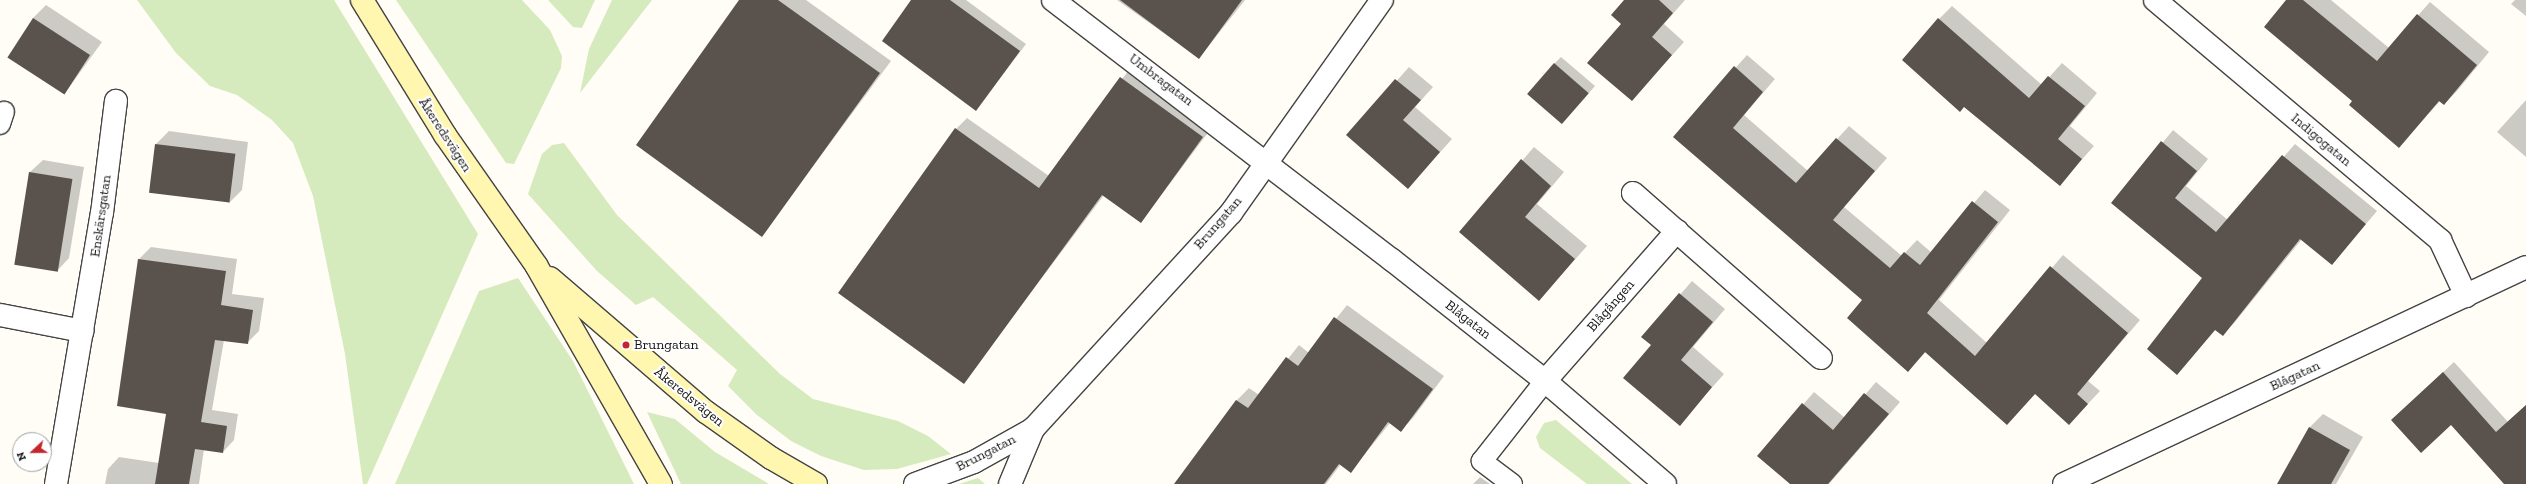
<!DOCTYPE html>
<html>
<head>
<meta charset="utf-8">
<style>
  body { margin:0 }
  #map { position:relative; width:2526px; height:484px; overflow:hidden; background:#fffdf5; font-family:"Zilla Slab",serif }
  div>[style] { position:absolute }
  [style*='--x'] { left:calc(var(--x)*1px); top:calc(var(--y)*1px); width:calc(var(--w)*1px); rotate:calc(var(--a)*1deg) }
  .green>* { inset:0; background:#d5ebbd }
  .shadow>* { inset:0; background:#0003 }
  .building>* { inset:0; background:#5a524d; transform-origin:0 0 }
  .roads { filter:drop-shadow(1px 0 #444) drop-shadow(-1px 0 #444) drop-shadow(0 1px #444) drop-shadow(0 -1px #444) }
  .lane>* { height:20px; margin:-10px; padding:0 10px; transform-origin:10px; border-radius:10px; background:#fff }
  .street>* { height:22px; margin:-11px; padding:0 11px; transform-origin:11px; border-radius:11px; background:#fff }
  .secondary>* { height:22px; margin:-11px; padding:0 11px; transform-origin:11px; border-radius:11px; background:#fff6b0 }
  .dots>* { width:11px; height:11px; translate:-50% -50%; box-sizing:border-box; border:2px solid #fff; border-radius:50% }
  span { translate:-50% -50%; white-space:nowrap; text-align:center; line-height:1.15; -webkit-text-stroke:4px #fff; paint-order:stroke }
  .street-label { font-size:14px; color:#111 }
  .poi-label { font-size:14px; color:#111 }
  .left { translate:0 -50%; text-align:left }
  .north { position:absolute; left:12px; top:432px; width:40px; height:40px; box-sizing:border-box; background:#fff; border:1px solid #a0a0a0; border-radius:50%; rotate:248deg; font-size:11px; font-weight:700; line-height:16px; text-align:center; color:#111 }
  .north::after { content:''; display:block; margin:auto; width:14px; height:18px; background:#c4262e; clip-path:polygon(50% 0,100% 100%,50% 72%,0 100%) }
</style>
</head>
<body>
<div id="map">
  <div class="green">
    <i style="clip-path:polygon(137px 0,334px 0,478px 234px,367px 484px,363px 484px,345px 354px,313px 196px,293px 143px,272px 120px,237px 95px,210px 86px,176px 53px)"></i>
    <i style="clip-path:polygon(396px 0,522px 0,550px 30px,562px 56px,561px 68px,514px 164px,506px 163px)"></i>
    <i style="clip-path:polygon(548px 0,595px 0,582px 28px,573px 27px)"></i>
    <i style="clip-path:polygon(612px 0,652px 0,580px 93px,589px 49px)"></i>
    <i style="clip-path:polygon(564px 143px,617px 215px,780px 374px,813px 399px,898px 421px,928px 436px,951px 454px,897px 469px,864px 470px,821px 456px,791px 441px,757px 415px,728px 386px,737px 370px,653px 297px,636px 305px,597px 271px,528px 194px,542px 154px,552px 145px)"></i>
    <i style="clip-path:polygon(518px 278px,573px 361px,634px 484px,395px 484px,479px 291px)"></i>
    <i style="clip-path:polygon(647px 412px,675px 419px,715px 452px,769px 484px,681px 484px)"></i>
    <i style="clip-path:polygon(1556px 420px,1632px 484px,1587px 484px,1540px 448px,1536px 437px,1544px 423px)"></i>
    <i style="clip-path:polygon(978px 478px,985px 484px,959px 484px)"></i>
  </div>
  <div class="shadow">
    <i style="clip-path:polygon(740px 0,806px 0,891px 61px,761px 236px)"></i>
    <i style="clip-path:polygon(913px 0,966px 0,1026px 44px,976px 110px)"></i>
    <i style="clip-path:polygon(1117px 0,1245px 0,1199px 58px)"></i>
    <i style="clip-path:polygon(1625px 0,1685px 0,1664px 24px,1684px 42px,1632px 100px,1622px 24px)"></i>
    <i style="clip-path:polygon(2287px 0,2331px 0,2389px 48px,2430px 2px,2489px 52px,2457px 91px,2444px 104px,2440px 101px,2399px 147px,2354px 101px)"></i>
    <i style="clip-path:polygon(2515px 0,2526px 0,2526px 16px,2511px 4px)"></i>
    <i style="clip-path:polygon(46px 5px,102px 42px,65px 93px,33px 18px)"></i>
    <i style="clip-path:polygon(1952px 6px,2042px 85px,2062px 63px,2097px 93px,2070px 126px,2094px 146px,2059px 185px,1939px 19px)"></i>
    <i style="clip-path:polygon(1747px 55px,1775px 79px,1744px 115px,1808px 171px,1849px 126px,1887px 158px,1844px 207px,1902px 256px,1917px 240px,1932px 253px,1985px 190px,2010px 210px,1939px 300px,1987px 343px,2063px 255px,2140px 320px,2088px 381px,2100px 391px,2069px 424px,2036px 393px,2007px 424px,1926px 352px,1908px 370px,1864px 300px,1674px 137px)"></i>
    <i style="clip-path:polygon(1561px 57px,1595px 86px,1562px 124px,1554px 64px)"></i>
    <i style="clip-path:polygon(1132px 66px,1213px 126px,1141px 222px,1104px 195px,964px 382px,956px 129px,967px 118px,1049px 176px)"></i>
    <i style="clip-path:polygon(1409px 67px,1433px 87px,1415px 107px,1452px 139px,1408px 188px,1348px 135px)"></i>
    <i style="clip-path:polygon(2526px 100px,2526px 157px,2497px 132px)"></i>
    <i style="clip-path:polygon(2173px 130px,2208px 159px,2186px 186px,2228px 220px,2295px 144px,2377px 211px,2332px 264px,2302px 239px,2235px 322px,2223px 334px,2216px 329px,2177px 374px,2204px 278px,2113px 203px)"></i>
    <i style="clip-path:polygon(169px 131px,248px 142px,242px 190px,229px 203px,156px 144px)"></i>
    <i style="clip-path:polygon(1534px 147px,1564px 172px,1537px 204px,1587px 246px,1539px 300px,1460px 232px)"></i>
    <i style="clip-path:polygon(43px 160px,84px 167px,69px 258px,57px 271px,30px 172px)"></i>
    <i style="clip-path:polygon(151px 247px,237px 259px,232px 294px,264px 298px,259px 331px,247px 343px,224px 340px,212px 410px,238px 414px,234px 440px,223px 452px,204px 449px,199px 484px,105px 484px,108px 469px,119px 457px,159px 463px,167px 413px,118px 405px,139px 259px)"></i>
    <i style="clip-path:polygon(1692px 281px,1725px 309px,1693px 347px,1724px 374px,1680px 424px,1652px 345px,1643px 337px)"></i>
    <i style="clip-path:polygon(1347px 305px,1444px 376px,1413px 418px,1401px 430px,1390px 423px,1351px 471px,1341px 464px,1326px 484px,1175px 484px,1237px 400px,1249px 388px,1259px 395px,1299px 345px,1309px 353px)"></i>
    <i style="clip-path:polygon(2454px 362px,2508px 422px,2526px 405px,2526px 478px,2519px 484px,2505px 484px,2451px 423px,2392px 420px)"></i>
    <i style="clip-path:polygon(1876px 382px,1900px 402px,1829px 484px,1791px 484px,1758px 456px,1814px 392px,1845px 418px)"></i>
    <i style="clip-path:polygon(2323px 414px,2363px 437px,2336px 484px,2278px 484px,2310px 427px)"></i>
    <i style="clip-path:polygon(1480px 477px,1490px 484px,1473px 484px)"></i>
  </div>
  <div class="building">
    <i style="clip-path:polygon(739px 0,778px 0,880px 73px,762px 237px,636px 145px)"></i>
    <i style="clip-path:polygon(911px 0,950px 0,1020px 51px,976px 111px,882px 41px)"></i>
    <i style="clip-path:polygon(1120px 0,1242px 0,1199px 59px)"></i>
    <i style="clip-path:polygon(1624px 0,1659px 0,1673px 13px,1652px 37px,1672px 55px,1632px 101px,1587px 63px,1621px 24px,1611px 15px)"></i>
    <i style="clip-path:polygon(2286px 0,2303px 0,2377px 61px,2417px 14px,2477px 65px,2444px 105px,2439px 101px,2399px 148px,2349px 105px,2352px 101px,2264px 27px)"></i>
    <i style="left:33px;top:18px;width:68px;height:47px;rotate:33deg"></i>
    <i style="clip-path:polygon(1938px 18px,2029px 98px,2048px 76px,2085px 106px,2058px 139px,2082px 159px,2060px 186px,1964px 107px,1960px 112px,1902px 60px)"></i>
    <i style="left:1554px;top:63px;width:46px;height:41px;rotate:41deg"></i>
    <i style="clip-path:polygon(1734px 66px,1763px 92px,1733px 128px,1796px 183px,1836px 138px,1875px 171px,1833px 220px,1890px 268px,1904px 252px,1920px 265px,1972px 201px,1998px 222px,1927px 313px,1975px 356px,2050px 266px,2128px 333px,2077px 394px,2088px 404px,2069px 425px,2035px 394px,2007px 425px,1925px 352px,1908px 372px,1847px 318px,1862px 300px,1673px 137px)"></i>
    <i style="clip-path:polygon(1120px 77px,1203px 137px,1141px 223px,1102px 195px,964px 384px,838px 293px,955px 128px,1039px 188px)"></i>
    <i style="clip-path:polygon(1395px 79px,1421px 100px,1403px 120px,1440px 152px,1408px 189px,1346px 135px)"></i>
    <i style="clip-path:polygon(2161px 141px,2197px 171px,2175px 198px,2216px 232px,2282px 155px,2366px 224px,2332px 265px,2300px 239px,2223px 336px,2215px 330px,2177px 375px,2147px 349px,2202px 278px,2111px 203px)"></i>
    <i style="left:155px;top:144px;width:81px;height:49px;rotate:7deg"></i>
    <i style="clip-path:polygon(1521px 159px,1551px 186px,1525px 217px,1575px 259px,1539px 301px,1459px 232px)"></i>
    <i style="left:29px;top:172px;width:44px;height:94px;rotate:9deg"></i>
    <i style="clip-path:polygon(138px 259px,226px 271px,221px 305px,253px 310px,248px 344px,215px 340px,201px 422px,227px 426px,223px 453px,195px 449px,189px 484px,155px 484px,166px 414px,117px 406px)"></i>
    <i style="clip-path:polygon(1679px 293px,1713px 322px,1681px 360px,1712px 387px,1680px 426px,1623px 378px,1651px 345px,1641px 337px)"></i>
    <i style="clip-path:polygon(1334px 317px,1433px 389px,1401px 432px,1388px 422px,1351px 473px,1339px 464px,1324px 484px,1174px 484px,1236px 400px,1248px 408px,1286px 357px,1298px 366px)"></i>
    <i style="clip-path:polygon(2443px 372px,2496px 432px,2526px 405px,2526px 484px,2504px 484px,2451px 425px,2421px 453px,2391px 420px)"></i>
    <i style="clip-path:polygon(1864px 393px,1889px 414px,1828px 484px,1790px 484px,1757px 456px,1802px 403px,1833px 430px)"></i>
    <i style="clip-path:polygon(2309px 427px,2350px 450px,2331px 484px,2277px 484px)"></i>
  </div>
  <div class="roads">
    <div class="lane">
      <i style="--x:0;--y:124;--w:13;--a:-72"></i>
      <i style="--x:1512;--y:484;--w:38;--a:-143"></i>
      <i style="--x:1482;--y:461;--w:102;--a:-51.8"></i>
    </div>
    <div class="street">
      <i style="--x:1053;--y:0;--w:427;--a:37.5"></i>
      <i style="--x:1392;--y:260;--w:195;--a:38.3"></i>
      <i style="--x:1545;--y:381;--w:158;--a:40.6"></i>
      <i style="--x:2155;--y:0;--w:373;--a:40.1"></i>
      <i style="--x:2440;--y:240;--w:62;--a:65.1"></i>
      <i style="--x:1633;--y:193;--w:250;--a:41.3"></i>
      <i style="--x:0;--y:315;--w:84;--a:11"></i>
      <i style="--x:1545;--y:381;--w:200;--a:-48.7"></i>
      <i style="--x:56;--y:484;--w:275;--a:-80.4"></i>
      <i style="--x:102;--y:213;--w:113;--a:-82.9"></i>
      <i style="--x:915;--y:484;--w:63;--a:-20.4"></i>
      <i style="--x:974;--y:462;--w:68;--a:-29.2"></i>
      <i style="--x:1033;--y:429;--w:293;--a:-47.5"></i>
      <i style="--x:1231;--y:213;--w:261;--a:-54.7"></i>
      <i style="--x:1010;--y:484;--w:60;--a:-67.3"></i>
      <i style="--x:2064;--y:484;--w:510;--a:-25.16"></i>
    </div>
    <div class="secondary">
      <i style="--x:362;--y:0;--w:158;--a:58.4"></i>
      <i style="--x:445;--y:135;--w:159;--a:55"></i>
      <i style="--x:536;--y:265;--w:252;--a:60.3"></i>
      <i style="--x:550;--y:278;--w:206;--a:40.7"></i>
      <i style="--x:706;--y:412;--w:80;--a:35.3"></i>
      <i style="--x:771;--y:458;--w:52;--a:30"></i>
    </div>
  </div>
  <div class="dots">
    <i style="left:626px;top:345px;background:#c4262e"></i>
  </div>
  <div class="street-label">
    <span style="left:1161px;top:80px;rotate:37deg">Umbragatan</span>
    <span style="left:445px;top:135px;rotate:57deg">Åkeredsvägen</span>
    <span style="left:2321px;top:140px;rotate:40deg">Indigogatan</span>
    <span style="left:101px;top:216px;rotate:-82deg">Enskärsgatan</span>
    <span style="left:1218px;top:223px;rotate:-49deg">Brungatan</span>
    <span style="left:1611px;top:306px;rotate:-49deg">Blågången</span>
    <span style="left:1468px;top:320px;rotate:38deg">Blågatan</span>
    <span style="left:2295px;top:376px;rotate:-25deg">Blågatan</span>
    <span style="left:689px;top:397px;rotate:39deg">Åkeredsvägen</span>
    <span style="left:986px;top:453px;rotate:-27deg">Brungatan</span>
  </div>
  <div class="poi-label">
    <span class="left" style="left:634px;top:345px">Brungatan</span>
  </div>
  <div class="north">N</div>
</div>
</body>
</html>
